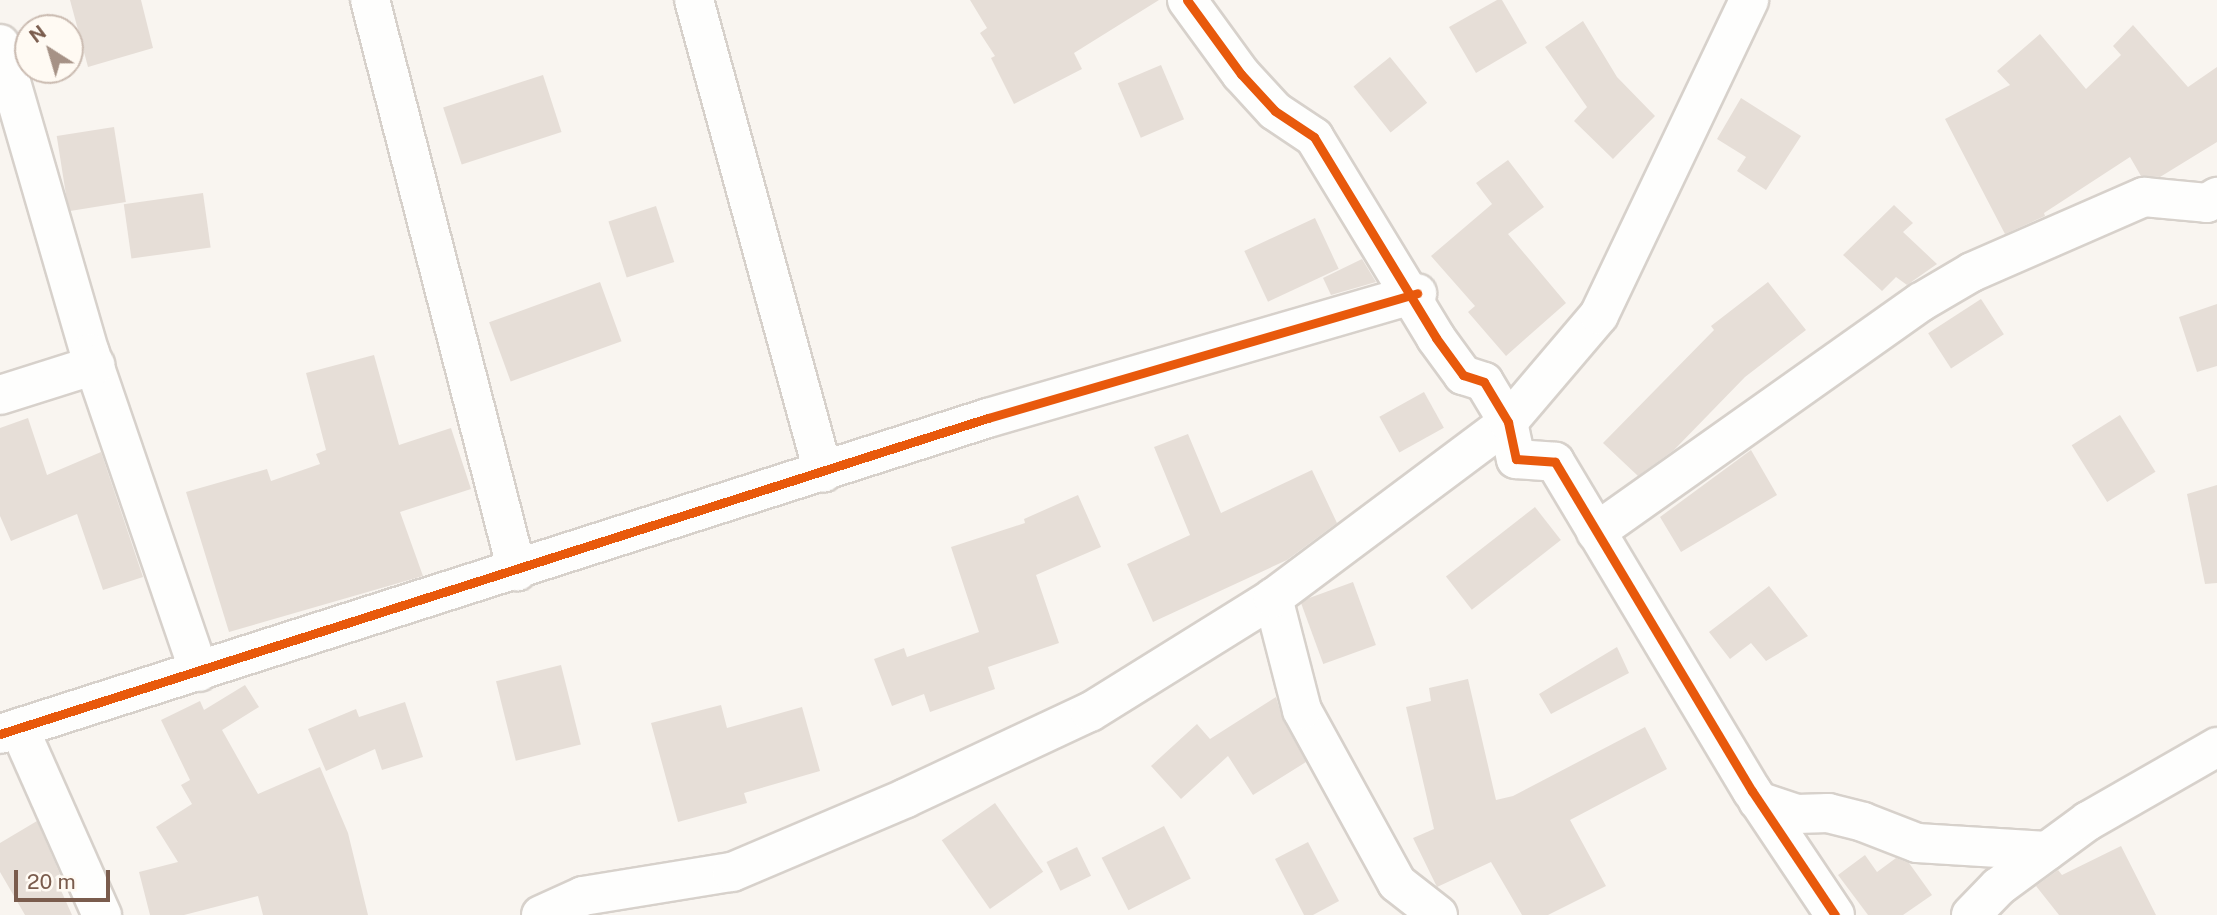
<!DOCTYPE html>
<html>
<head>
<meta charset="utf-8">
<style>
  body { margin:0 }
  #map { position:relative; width:2217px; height:915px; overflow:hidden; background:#f9f5f0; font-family:"Public Sans",sans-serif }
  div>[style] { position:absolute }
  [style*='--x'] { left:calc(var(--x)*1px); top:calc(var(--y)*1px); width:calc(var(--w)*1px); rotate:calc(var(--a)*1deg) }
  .building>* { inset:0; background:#e6ded7; transform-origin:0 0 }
  .roads { filter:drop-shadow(2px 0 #d7d1cb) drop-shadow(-2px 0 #d7d1cb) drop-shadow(0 2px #d7d1cb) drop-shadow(0 -2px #d7d1cb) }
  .street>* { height:38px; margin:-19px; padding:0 19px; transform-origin:19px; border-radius:19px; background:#fefefd }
  .cycleway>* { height:9px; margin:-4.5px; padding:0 4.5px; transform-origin:4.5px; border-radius:4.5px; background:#e8590c }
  span { translate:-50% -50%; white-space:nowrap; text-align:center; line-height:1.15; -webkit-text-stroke:5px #fffaf3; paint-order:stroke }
  .north { position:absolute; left:14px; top:14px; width:70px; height:70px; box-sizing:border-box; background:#fffaf3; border:2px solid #cabbb1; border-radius:50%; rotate:323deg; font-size:19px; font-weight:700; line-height:28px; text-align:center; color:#7a5c4d }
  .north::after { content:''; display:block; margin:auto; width:24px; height:32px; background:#a69286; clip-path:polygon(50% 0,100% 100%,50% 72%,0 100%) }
  .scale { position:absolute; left:14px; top:870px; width:96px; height:32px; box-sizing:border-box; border:4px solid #7a5c4d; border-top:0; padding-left:9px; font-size:21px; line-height:24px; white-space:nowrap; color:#7a5c4d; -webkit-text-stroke:5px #fffaf3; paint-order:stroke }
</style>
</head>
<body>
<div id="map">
  <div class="building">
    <i style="clip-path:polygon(70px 0,141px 0,153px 48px,88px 67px)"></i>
    <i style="clip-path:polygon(970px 0,1159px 0,1074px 53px,1082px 69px,1014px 104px,991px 58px,995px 56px,980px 33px,987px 28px)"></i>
    <i style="clip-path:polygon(1497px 0,1502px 0,1527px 43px,1476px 73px,1449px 27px)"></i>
    <i style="clip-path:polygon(1583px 21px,1617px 77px,1655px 116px,1613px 159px,1574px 121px,1587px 107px,1545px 47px)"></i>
    <i style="clip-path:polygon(2133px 25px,2188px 87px,2217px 67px,2217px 142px,2160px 177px,2141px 176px,2130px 157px,2044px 213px,2045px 216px,2005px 234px,1945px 119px,2010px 85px,1997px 71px,2040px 34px,2086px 89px,2121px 55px,2113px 46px)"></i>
    <i style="left:1390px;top:57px;width:59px;height:47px;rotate:51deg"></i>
    <i style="left:1161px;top:65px;width:59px;height:47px;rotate:67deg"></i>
    <i style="left:543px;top:75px;width:60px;height:105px;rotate:72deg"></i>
    <i style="clip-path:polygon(1741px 98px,1801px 136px,1766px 190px,1737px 171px,1746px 157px,1717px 139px)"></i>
    <i style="left:114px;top:127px;width:76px;height:58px;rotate:81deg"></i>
    <i style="clip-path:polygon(1508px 160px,1544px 207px,1508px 234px,1566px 303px,1506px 356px,1468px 312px,1475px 306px,1431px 256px,1492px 204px,1476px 183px)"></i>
    <i style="left:203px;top:193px;width:55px;height:80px;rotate:82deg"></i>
    <i style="clip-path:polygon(1894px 205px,1913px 223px,1903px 232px,1937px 264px,1907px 285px,1896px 277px,1882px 291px,1843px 255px)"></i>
    <i style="left:656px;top:206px;width:59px;height:50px;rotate:72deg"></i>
    <i style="left:1315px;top:218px;width:56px;height:78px;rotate:65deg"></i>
    <i style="clip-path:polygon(1362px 259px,1376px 282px,1331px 295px,1323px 278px)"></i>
    <i style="left:600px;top:282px;width:63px;height:118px;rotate:70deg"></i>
    <i style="clip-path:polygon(1768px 282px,1806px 330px,1745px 377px,1674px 450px,1638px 476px,1603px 443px,1714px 330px,1711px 326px)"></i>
    <i style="left:1981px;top:299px;width:42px;height:63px;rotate:57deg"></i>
    <i style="clip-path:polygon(2217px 304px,2217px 366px,2197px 372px,2179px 317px)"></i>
    <i style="clip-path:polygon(374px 355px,399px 445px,451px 428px,471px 489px,400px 512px,423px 576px,229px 632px,186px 492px,267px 469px,271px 481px,320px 464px,316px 454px,326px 450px,306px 373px)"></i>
    <i style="left:1424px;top:392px;width:41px;height:51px;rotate:61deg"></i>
    <i style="left:2120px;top:415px;width:67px;height:57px;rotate:58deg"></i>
    <i style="clip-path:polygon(28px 418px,47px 475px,101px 452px,143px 577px,103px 590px,77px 514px,11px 541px,0 516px,0 428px)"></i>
    <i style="clip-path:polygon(1188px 434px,1221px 513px,1312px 470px,1337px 523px,1287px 560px,1153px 622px,1127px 564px,1190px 535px,1154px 447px)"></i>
    <i style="clip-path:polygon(1751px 450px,1777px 495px,1681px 552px,1660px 517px)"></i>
    <i style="clip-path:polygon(2217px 485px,2217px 583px,2205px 584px,2187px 494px)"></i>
    <i style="clip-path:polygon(1078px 495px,1101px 547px,1036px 575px,1059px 643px,988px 667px,995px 689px,930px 712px,924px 694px,892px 706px,874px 659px,904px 648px,907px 657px,979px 632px,951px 547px,1025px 523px,1024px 519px)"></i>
    <i style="left:1535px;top:507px;width:42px;height:113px;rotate:52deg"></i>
    <i style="left:1353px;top:582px;width:67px;height:56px;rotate:70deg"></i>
    <i style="clip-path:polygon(1769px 586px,1808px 636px,1766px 661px,1751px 643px,1730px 659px,1709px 632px)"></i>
    <i style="clip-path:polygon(1617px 647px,1629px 673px,1551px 714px,1539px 694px)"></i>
    <i style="left:561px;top:665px;width:82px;height:67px;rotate:76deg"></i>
    <i style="clip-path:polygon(1468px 679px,1496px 800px,1513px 796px,1645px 727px,1667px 769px,1570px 820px,1606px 886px,1548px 915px,1522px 915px,1491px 862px,1437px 887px,1413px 838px,1434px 829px,1406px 707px,1431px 701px,1429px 688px)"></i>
    <i style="clip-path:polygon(245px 685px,259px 707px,222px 730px,258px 794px,320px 767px,348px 833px,368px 915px,263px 915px,258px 896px,184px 915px,150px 915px,139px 872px,178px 862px,156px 827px,192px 804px,181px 785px,190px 780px,161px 720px,200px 701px,204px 710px)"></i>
    <i style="clip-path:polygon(1276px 697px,1283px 720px,1306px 762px,1253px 795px,1228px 756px,1181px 799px,1151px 766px,1197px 724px,1210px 739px)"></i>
    <i style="clip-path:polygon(405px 702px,423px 757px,382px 770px,375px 749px,326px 771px,308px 729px,356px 709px,359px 717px)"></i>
    <i style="clip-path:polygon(721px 705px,727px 728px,802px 707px,820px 771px,744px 793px,747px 803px,678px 822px,651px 723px)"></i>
    <i style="left:995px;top:803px;width:84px;height:65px;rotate:55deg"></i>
    <i style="clip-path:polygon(37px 821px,60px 874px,55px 877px,72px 915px,25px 915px,0 872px,0 843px)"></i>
    <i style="left:1164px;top:826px;width:59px;height:70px;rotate:63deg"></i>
    <i style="clip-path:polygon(1308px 842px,1339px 901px,1313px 915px,1304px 915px,1275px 859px)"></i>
    <i style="clip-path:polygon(2121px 846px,2156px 915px,2059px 915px,2036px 886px,2058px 870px,2062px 875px)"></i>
    <i style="left:1077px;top:847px;width:32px;height:34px;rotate:64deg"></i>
    <i style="clip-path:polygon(1865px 855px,1877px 872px,1896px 858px,1909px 863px,1932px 895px,1903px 915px,1868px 915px,1838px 875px)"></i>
  </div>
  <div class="roads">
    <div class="street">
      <i style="--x:370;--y:0;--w:590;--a:75.56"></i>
      <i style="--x:694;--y:0;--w:490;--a:74.7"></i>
      <i style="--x:1187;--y:0;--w:92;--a:53.9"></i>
      <i style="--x:1241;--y:74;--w:50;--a:47.4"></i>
      <i style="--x:1275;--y:111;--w:47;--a:33.7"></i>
      <i style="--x:1314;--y:137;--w:235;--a:58.7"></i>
      <i style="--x:1436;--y:338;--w:46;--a:53.9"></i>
      <i style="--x:1463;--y:375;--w:22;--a:18"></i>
      <i style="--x:1484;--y:382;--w:47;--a:59"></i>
      <i style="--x:1508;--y:422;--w:38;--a:78"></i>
      <i style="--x:1516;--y:459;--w:39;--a:4"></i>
      <i style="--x:1555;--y:462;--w:383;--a:59.1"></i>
      <i style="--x:1752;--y:791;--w:149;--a:56.2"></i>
      <i style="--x:0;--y:44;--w:322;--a:73.8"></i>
      <i style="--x:90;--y:353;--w:337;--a:71.1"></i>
      <i style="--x:0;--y:395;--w:100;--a:-17.5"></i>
      <i style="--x:1596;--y:532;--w:398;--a:-35.3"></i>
      <i style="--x:1921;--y:302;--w:59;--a:-30.5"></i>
      <i style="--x:1972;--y:272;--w:188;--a:-23.6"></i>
      <i style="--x:2144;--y:197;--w:63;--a:5.4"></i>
      <i style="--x:2207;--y:203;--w:12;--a:-31"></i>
      <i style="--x:19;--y:728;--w:205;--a:66.1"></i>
      <i style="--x:0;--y:734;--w:1037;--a:-17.74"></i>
      <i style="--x:988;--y:418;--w:447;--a:-16.2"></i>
      <i style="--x:1758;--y:801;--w:41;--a:18.4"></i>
      <i style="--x:1797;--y:814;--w:31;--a:-2"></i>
      <i style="--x:1828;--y:813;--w:36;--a:14"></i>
      <i style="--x:1863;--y:822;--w:58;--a:21.3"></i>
      <i style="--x:1917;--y:843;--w:130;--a:3.5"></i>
      <i style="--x:541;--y:915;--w:46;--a:-24.3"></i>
      <i style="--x:583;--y:896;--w:151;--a:-9.2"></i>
      <i style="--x:732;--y:872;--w:189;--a:-23"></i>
      <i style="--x:906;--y:798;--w:203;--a:-25.1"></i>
      <i style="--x:1090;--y:712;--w:216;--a:-31.9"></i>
      <i style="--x:1438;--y:915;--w:52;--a:-142"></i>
      <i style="--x:1397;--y:883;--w:197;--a:-118.8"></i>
      <i style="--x:1302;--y:710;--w:116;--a:-104.5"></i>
      <i style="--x:1273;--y:598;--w:294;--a:-36.8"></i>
      <i style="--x:1508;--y:422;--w:140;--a:-49.6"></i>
      <i style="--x:1599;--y:315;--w:349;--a:-64.5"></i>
      <i style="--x:1971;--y:915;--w:39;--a:-46"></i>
      <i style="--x:1998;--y:887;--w:112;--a:-36.3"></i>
      <i style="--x:2088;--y:821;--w:149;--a:-29.8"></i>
    </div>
  </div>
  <div class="cycleway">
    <i style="--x:1187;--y:0;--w:92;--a:53.9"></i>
    <i style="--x:1241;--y:74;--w:50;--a:47.4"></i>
    <i style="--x:1275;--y:111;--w:47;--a:33.7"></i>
    <i style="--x:1314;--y:137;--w:235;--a:58.7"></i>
    <i style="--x:1436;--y:338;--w:46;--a:53.9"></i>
    <i style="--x:1463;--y:375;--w:22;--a:18"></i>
    <i style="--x:1484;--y:382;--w:47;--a:59"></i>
    <i style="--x:1508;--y:422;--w:38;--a:78"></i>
    <i style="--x:1516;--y:459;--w:39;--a:4"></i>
    <i style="--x:1555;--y:462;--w:383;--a:59.1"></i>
    <i style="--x:1752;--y:791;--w:149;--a:56.2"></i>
    <i style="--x:0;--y:734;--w:1037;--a:-17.74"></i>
    <i style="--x:988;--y:418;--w:447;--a:-16.2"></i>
  </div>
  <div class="north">N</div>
  <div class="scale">20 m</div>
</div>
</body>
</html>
